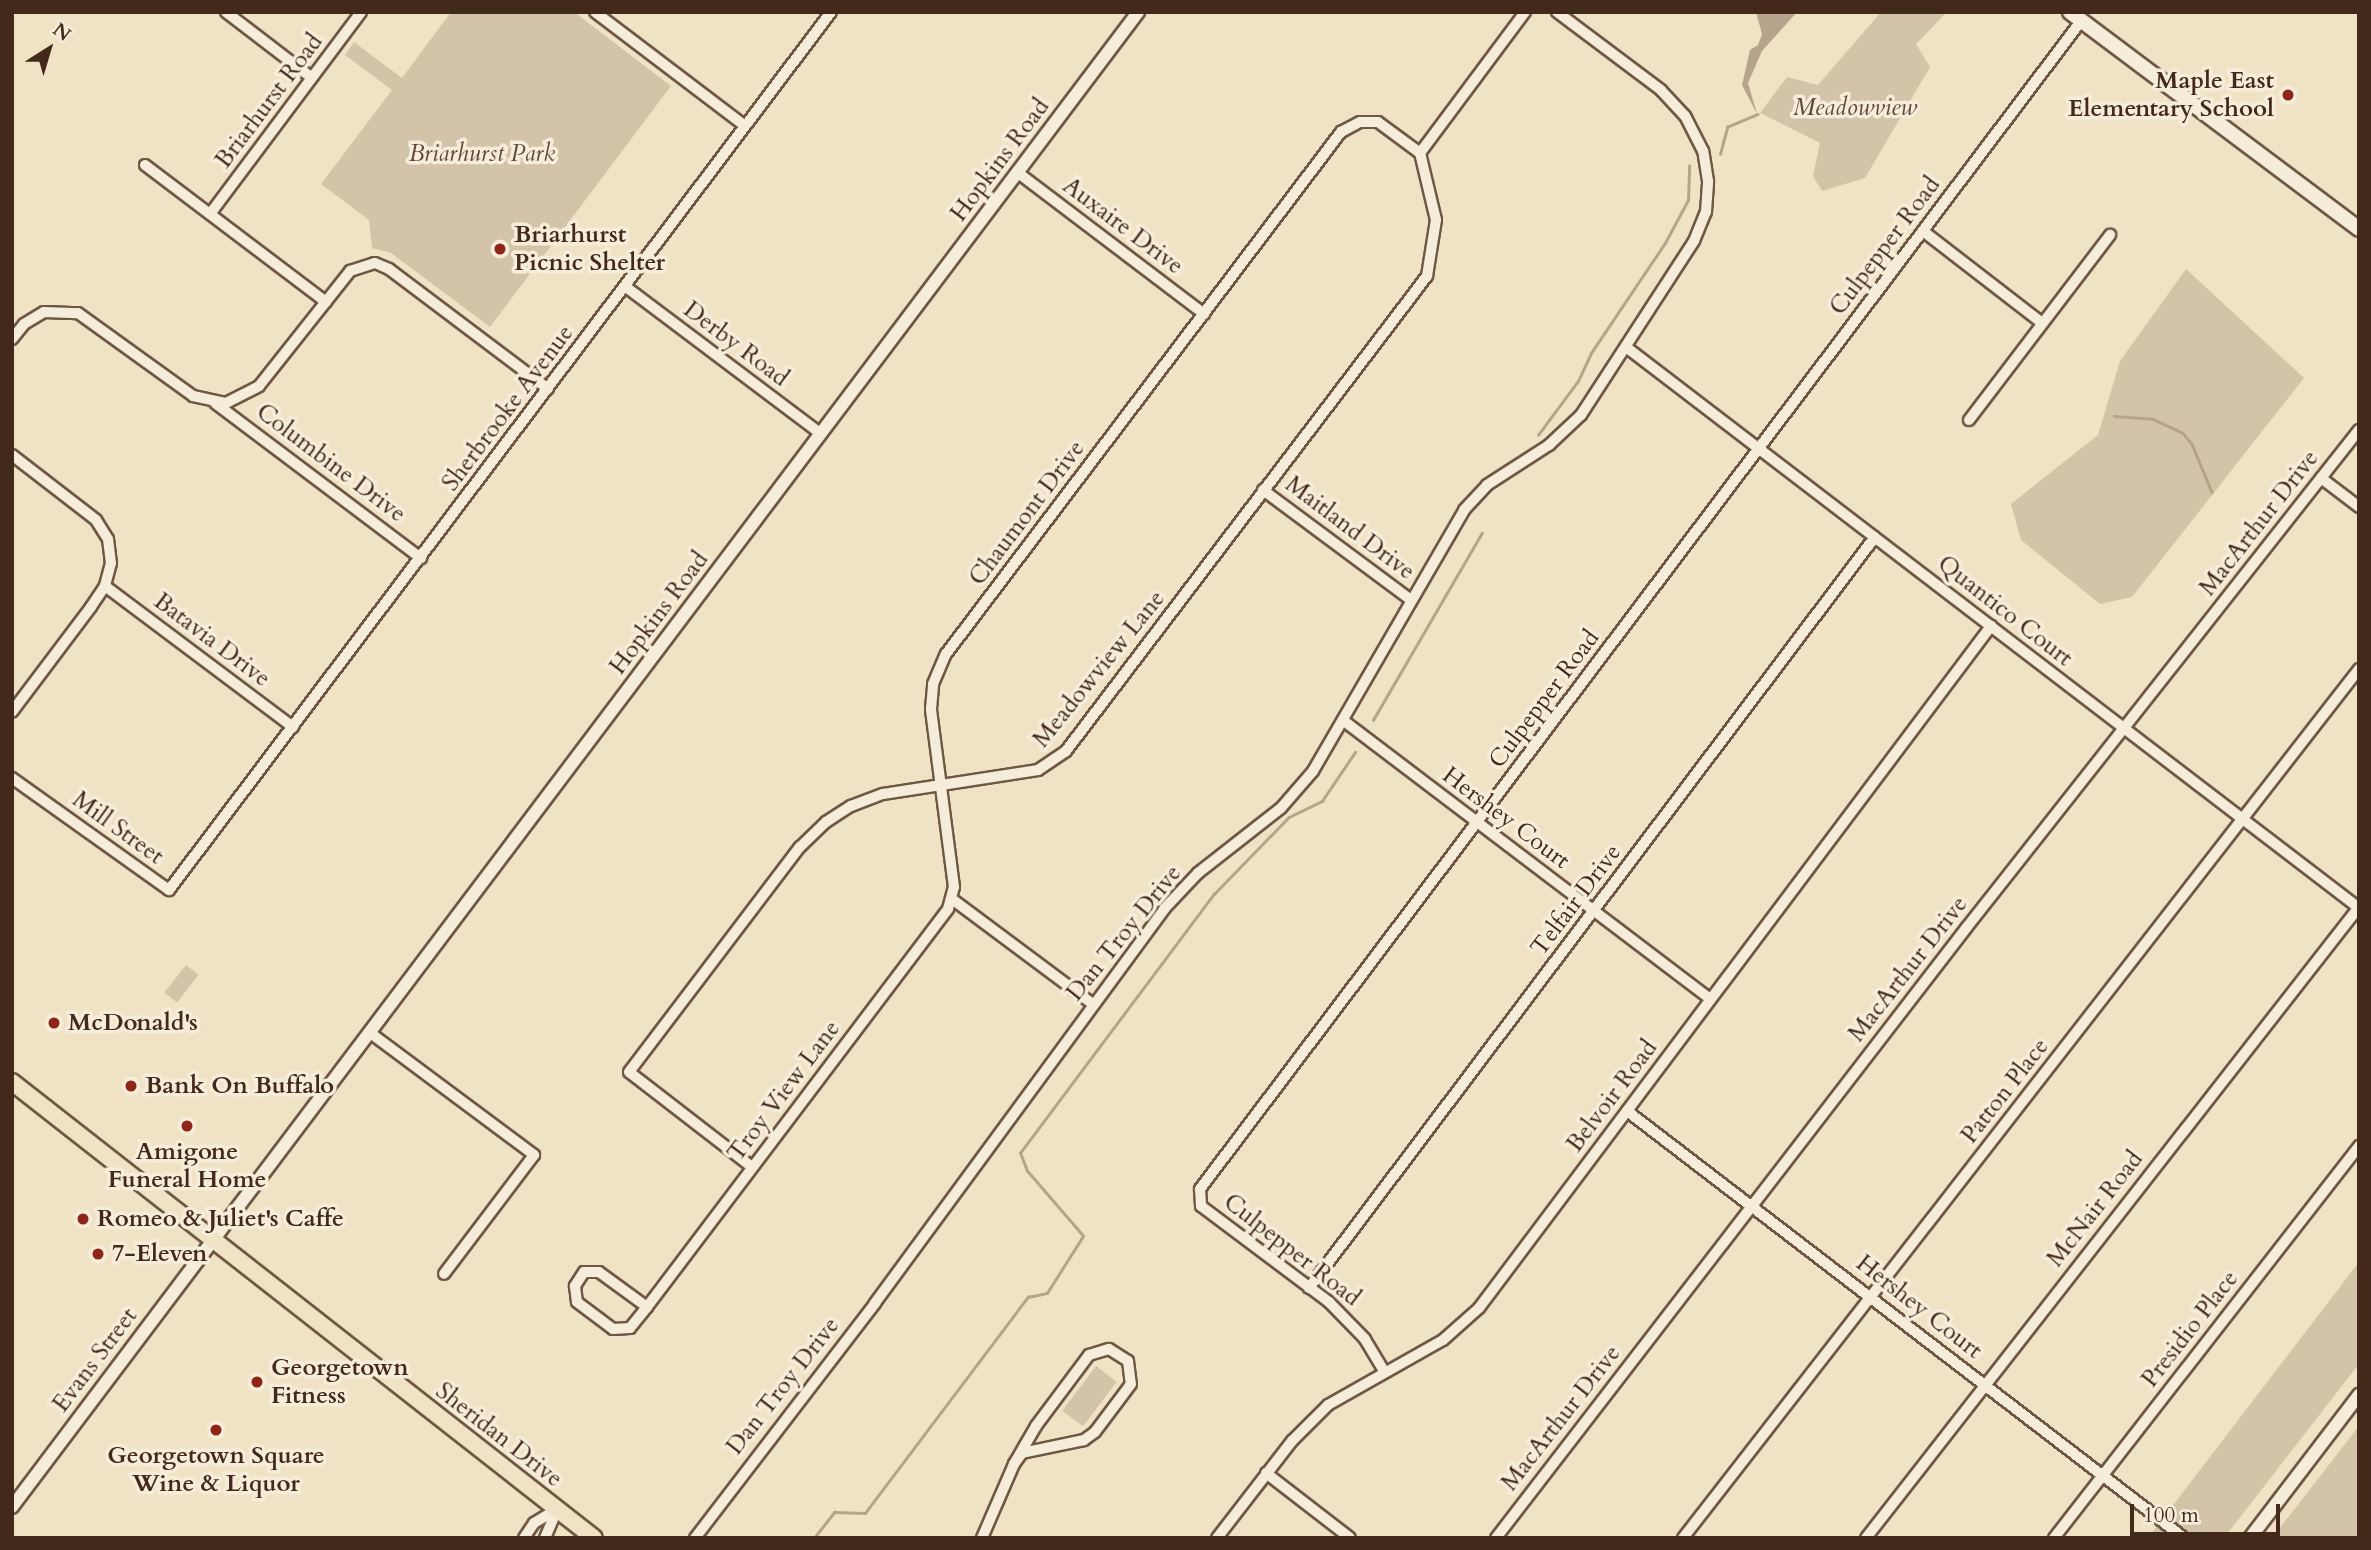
<!DOCTYPE html>
<html>
<head>
<meta charset="utf-8">
<style>
  body { margin:0 }
  #map { position:relative; width:2371px; height:1550px; overflow:hidden; background:#f0e3c5; font-family:Cardo,serif }
  div>[style] { position:absolute }
  [style*='--x'] { left:calc(var(--x)*1px); top:calc(var(--y)*1px); width:calc(var(--w)*1px); rotate:calc(var(--a)*1deg) }
  .green>* { inset:0; background:#d3c3a8; transform-origin:0 0 }
  .water>* { inset:0; background:#b5a48b }
  .stream>* { height:2.5px; margin:-1.25px; padding:0 1.25px; transform-origin:1.25px; border-radius:1.25px; background:#b5a48b }
  .roads { filter:drop-shadow(2px 0 #6e5845) drop-shadow(-2px 0 #6e5845) drop-shadow(0 2px #6e5845) drop-shadow(0 -2px #6e5845) }
  .minor>* { height:10px; margin:-5px; padding:0 5px; transform-origin:5px; border-radius:5px; background:#f5edd9 }
  .tertiary>* { height:12px; margin:-6px; padding:0 6px; transform-origin:6px; border-radius:6px; background:#f5edd9 }
  .secondary>* { height:14px; margin:-7px; padding:0 7px; transform-origin:7px; border-radius:7px; background:#f5edd9 }
  .primary>* { height:16px; margin:-8px; padding:0 8px; transform-origin:8px; border-radius:8px; background:#f0e3c5 }
  .dots>* { width:19px; height:19px; translate:-50% -50%; box-sizing:border-box; border:4px solid #f5edd9; border-radius:50% }
  span { translate:-50% -50%; white-space:nowrap; text-align:center; line-height:1.15; -webkit-text-stroke:7px #f5edd9; paint-order:stroke }
  .poi-label { font-size:24px; color:#43291a; font-weight:700 }
  .right { translate:-100% -50%; text-align:right }
  .left { translate:0 -50%; text-align:left }
  .street-label { font-size:24px; color:#43291a }
  .park-label { font-size:24px; color:#604836; font-style:italic }
  .frame { position:absolute; inset:0; border:14px solid #43291a; pointer-events:none }
  .north { position:absolute; left:14px; top:14px; width:70px; height:70px; -webkit-text-stroke:5px #f5edd9; paint-order:stroke; rotate:37deg; font-size:19px; font-weight:700; line-height:28px; text-align:center; color:#43291a }
  .north::after { content:''; display:block; margin:auto; width:24px; height:32px; background:#43291a; clip-path:polygon(50% 0,100% 100%,50% 72%,0 100%) }
  .scale { position:absolute; left:2130px; top:1504px; width:150px; height:32px; box-sizing:border-box; border:4px solid #43291a; border-top:0; padding-left:9px; font-size:21px; line-height:24px; white-space:nowrap; color:#43291a; -webkit-text-stroke:5px #f5edd9; paint-order:stroke }
</style>
</head>
<body>
<div id="map">
  <div class="green">
    <i style="clip-path:polygon(451px 12px,574px 12px,671px 86px,490px 327px,391px 253px,372px 248px,369px 220px,321px 184px,392px 90px,345px 55px,354px 42px,402px 78px)"></i>
    <i style="clip-path:polygon(1881px 12px,1947px 12px,1916px 44px,1930px 67px,1865px 178px,1822px 191px,1813px 176px,1820px 143px,1760px 113px,1787px 77px,1818px 85px)"></i>
    <i style="clip-path:polygon(2186px 269px,2304px 378px,2132px 597px,2100px 604px,2021px 540px,2011px 504px,2098px 435px,2120px 361px)"></i>
    <i style="left:186px;top:965px;width:16px;height:35px;rotate:38deg"></i>
    <i style="clip-path:polygon(2359px 1262px,2359px 1364px,2224px 1538px,2148px 1538px)"></i>
    <i style="left:1096px;top:1366px;width:26px;height:56px;rotate:37deg"></i>
    <i style="clip-path:polygon(2359px 1426px,2359px 1538px,2272px 1538px)"></i>
  </div>
  <div class="water">
    <i style="clip-path:polygon(1756px 12px,1797px 12px,1762px 51px,1748px 83px,1757px 114px,1742px 85px,1750px 50px,1758px 45px,1762px 34px)"></i>
  </div>
  <div class="stream">
    <i style="--x:1720;--y:154;--w:28;--a:-75"></i>
    <i style="--x:1727;--y:127;--w:33;--a:-23"></i>
    <i style="--x:2114;--y:416;--w:39;--a:4"></i>
    <i style="--x:2153;--y:419;--w:33;--a:25"></i>
    <i style="--x:2183;--y:433;--w:14;--a:51"></i>
    <i style="--x:2192;--y:444;--w:52;--a:67.4"></i>
    <i style="--x:1538;--y:435;--w:67;--a:-53.5"></i>
    <i style="--x:1578;--y:381;--w:31;--a:-65"></i>
    <i style="--x:1591;--y:353;--w:133;--a:-56.1"></i>
    <i style="--x:1665;--y:243;--w:49;--a:-61.9"></i>
    <i style="--x:1688;--y:200;--w:34;--a:-88"></i>
    <i style="--x:1373;--y:720;--w:216;--a:-59.8"></i>
    <i style="--x:814;--y:1538;--w:33;--a:-52"></i>
    <i style="--x:834;--y:1512;--w:31;--a:2"></i>
    <i style="--x:865;--y:1513;--w:271;--a:-53"></i>
    <i style="--x:1028;--y:1297;--w:19;--a:-12"></i>
    <i style="--x:1047;--y:1293;--w:67;--a:-57.7"></i>
    <i style="--x:1083;--y:1236;--w:86;--a:-130.7"></i>
    <i style="--x:1027;--y:1171;--w:19;--a:-111"></i>
    <i style="--x:1020;--y:1153;--w:324;--a:-53.2"></i>
    <i style="--x:1214;--y:894;--w:107;--a:-45.8"></i>
    <i style="--x:1289;--y:817;--w:37;--a:-26"></i>
    <i style="--x:1322;--y:801;--w:59;--a:-56"></i>
  </div>
  <div class="roads">
    <div class="minor">
      <i style="--x:226;--y:12;--w:108;--a:37.5"></i>
      <i style="--x:595;--y:12;--w:188;--a:37.2"></i>
      <i style="--x:1420;--y:153;--w:176;--a:-53.3"></i>
      <i style="--x:145;--y:165;--w:227;--a:37.1"></i>
      <i style="--x:1017;--y:172;--w:235;--a:37.2"></i>
      <i style="--x:210;--y:214;--w:252;--a:-53.2"></i>
      <i style="--x:1923;--y:231;--w:150;--a:37.7"></i>
      <i style="--x:626;--y:287;--w:244;--a:37"></i>
      <i style="--x:12;--y:339;--w:19;--a:-51"></i>
      <i style="--x:24;--y:324;--w:23;--a:-31"></i>
      <i style="--x:44;--y:312;--w:34;--a:2"></i>
      <i style="--x:78;--y:313;--w:142;--a:35.8"></i>
      <i style="--x:193;--y:396;--w:34;--a:12"></i>
      <i style="--x:226;--y:403;--w:37;--a:-27"></i>
      <i style="--x:259;--y:386;--w:147;--a:-51.6"></i>
      <i style="--x:350;--y:271;--w:26;--a:-18"></i>
      <i style="--x:375;--y:263;--w:15;--a:23"></i>
      <i style="--x:389;--y:269;--w:199;--a:37"></i>
      <i style="--x:1626;--y:347;--w:923;--a:37.43"></i>
      <i style="--x:215;--y:403;--w:258;--a:37"></i>
      <i style="--x:1969;--y:420;--w:233;--a:-52.7"></i>
      <i style="--x:12;--y:455;--w:106;--a:37.7"></i>
      <i style="--x:96;--y:520;--w:22;--a:58"></i>
      <i style="--x:108;--y:539;--w:24;--a:83"></i>
      <i style="--x:111;--y:563;--w:24;--a:105"></i>
      <i style="--x:105;--y:586;--w:25;--a:124"></i>
      <i style="--x:91;--y:607;--w:131;--a:127"></i>
      <i style="--x:2321;--y:478;--w:48;--a:37.3"></i>
      <i style="--x:1263;--y:490;--w:184;--a:36.6"></i>
      <i style="--x:105;--y:586;--w:235;--a:36.9"></i>
      <i style="--x:1344;--y:721;--w:460;--a:37.2"></i>
      <i style="--x:12;--y:778;--w:193;--a:35.5"></i>
      <i style="--x:169;--y:890;--w:1100;--a:-52.98"></i>
      <i style="--x:952;--y:899;--w:176;--a:36.7"></i>
      <i style="--x:369;--y:1032;--w:206;--a:36.7"></i>
      <i style="--x:534;--y:1155;--w:149;--a:127.1"></i>
      <i style="--x:1627;--y:1111;--w:702;--a:37.47"></i>
      <i style="--x:752;--y:1167;--w:155;--a:-142.3"></i>
      <i style="--x:629;--y:1072;--w:283;--a:-52.8"></i>
      <i style="--x:800;--y:847;--w:36;--a:-44"></i>
      <i style="--x:826;--y:822;--w:30;--a:-33"></i>
      <i style="--x:851;--y:806;--w:34;--a:-21"></i>
      <i style="--x:883;--y:794;--w:157;--a:-8.8"></i>
      <i style="--x:1038;--y:770;--w:34;--a:-34"></i>
      <i style="--x:1066;--y:751;--w:597;--a:-52.77"></i>
      <i style="--x:1427;--y:276;--w:57;--a:-80.9"></i>
      <i style="--x:1436;--y:220;--w:69;--a:-103.4"></i>
      <i style="--x:1309;--y:1288;--w:940;--a:-53"></i>
      <i style="--x:647;--y:1307;--w:59;--a:-143.9"></i>
      <i style="--x:599;--y:1272;--w:15;--a:180"></i>
      <i style="--x:584;--y:1272;--w:17;--a:123"></i>
      <i style="--x:575;--y:1286;--w:16;--a:83"></i>
      <i style="--x:577;--y:1302;--w:45;--a:36.9"></i>
      <i style="--x:613;--y:1329;--w:17;--a:-3"></i>
      <i style="--x:630;--y:1328;--w:27;--a:-51"></i>
      <i style="--x:647;--y:1307;--w:499;--a:-52.9"></i>
      <i style="--x:948;--y:909;--w:23;--a:-75"></i>
      <i style="--x:954;--y:887;--w:179;--a:-97.4"></i>
      <i style="--x:931;--y:709;--w:25;--a:-85"></i>
      <i style="--x:933;--y:684;--w:33;--a:-67"></i>
      <i style="--x:946;--y:654;--w:655;--a:-52.89"></i>
      <i style="--x:1341;--y:132;--w:21;--a:-28"></i>
      <i style="--x:1360;--y:122;--w:18;--a:0"></i>
      <i style="--x:1378;--y:122;--w:52;--a:36.4"></i>
      <i style="--x:1384;--y:1371;--w:37;--a:-121"></i>
      <i style="--x:1365;--y:1339;--w:52;--a:-134.2"></i>
      <i style="--x:1329;--y:1302;--w:160;--a:-143.1"></i>
      <i style="--x:1201;--y:1206;--w:17;--a:-93"></i>
      <i style="--x:1200;--y:1189;--w:1463;--a:-52.97"></i>
      <i style="--x:1266;--y:1473;--w:106;--a:37.7"></i>
      <i style="--x:524;--y:1538;--w:18;--a:-56"></i>
      <i style="--x:534;--y:1523;--w:27;--a:-31"></i>
      <i style="--x:545;--y:1538;--w:30;--a:-67"></i>
      <i style="--x:695;--y:1538;--w:296;--a:-52.5"></i>
      <i style="--x:875;--y:1303;--w:489;--a:-53.7"></i>
      <i style="--x:1164;--y:909;--w:50;--a:-46.6"></i>
      <i style="--x:1198;--y:873;--w:105;--a:-38.1"></i>
      <i style="--x:1281;--y:808;--w:49;--a:-49.1"></i>
      <i style="--x:1313;--y:771;--w:302;--a:-59.9"></i>
      <i style="--x:1464;--y:510;--w:34;--a:-47"></i>
      <i style="--x:1487;--y:485;--w:74;--a:-32.8"></i>
      <i style="--x:1549;--y:445;--w:44;--a:-43.2"></i>
      <i style="--x:1581;--y:415;--w:207;--a:-57"></i>
      <i style="--x:1694;--y:241;--w:31;--a:-68"></i>
      <i style="--x:1706;--y:212;--w:31;--a:-86"></i>
      <i style="--x:1708;--y:181;--w:30;--a:-99"></i>
      <i style="--x:1703;--y:151;--w:39;--a:-117"></i>
      <i style="--x:1685;--y:116;--w:35;--a:-133"></i>
      <i style="--x:1661;--y:90;--w:130;--a:-143.1"></i>
      <i style="--x:982;--y:1538;--w:81;--a:-66.6"></i>
      <i style="--x:1014;--y:1464;--w:44;--a:-59.9"></i>
      <i style="--x:1036;--y:1426;--w:89;--a:-53.3"></i>
      <i style="--x:1089;--y:1355;--w:21;--a:-17"></i>
      <i style="--x:1109;--y:1349;--w:22;--a:32"></i>
      <i style="--x:1128;--y:1361;--w:23;--a:83"></i>
      <i style="--x:1131;--y:1384;--w:60;--a:126.9"></i>
      <i style="--x:1095;--y:1432;--w:14;--a:144"></i>
      <i style="--x:1084;--y:1440;--w:63;--a:168.2"></i>
      <i style="--x:1022;--y:1453;--w:14;--a:126"></i>
      <i style="--x:1217;--y:1538;--w:123;--a:-52.3"></i>
      <i style="--x:1292;--y:1441;--w:51;--a:-45"></i>
      <i style="--x:1328;--y:1405;--w:132;--a:-29.5"></i>
      <i style="--x:1443;--y:1340;--w:48;--a:-41.6"></i>
      <i style="--x:1479;--y:1308;--w:853;--a:-53.1"></i>
      <i style="--x:1496;--y:1538;--w:771;--a:-52.37"></i>
      <i style="--x:1967;--y:927;--w:633;--a:-51.74"></i>
      <i style="--x:1683;--y:1538;--w:1101;--a:-52.12"></i>
      <i style="--x:1866;--y:1538;--w:801;--a:-52"></i>
      <i style="--x:2054;--y:1538;--w:497;--a:-52.1"></i>
    </div>
    <div class="tertiary">
      <i style="--x:12;--y:1507;--w:1872;--a:-53.01"></i>
      <i style="--x:2250;--y:1538;--w:180;--a:-52.7"></i>
    </div>
    <div class="secondary">
      <i style="--x:2070;--y:12;--w:361;--a:36.9"></i>
    </div>
    <div class="primary">
      <i style="--x:12;--y:1082;--w:739;--a:38.08"></i>
    </div>
  </div>
  <div class="dots">
    <i style="left:2288px;top:95px;background:#8f2418"></i>
    <i style="left:500px;top:249px;background:#8f2418"></i>
    <i style="left:54px;top:1023px;background:#8f2418"></i>
    <i style="left:131px;top:1086px;background:#8f2418"></i>
    <i style="left:187px;top:1126px;background:#8f2418"></i>
    <i style="left:83px;top:1219px;background:#8f2418"></i>
    <i style="left:98px;top:1254px;background:#8f2418"></i>
    <i style="left:257px;top:1382px;background:#8f2418"></i>
    <i style="left:216px;top:1430px;background:#8f2418"></i>
  </div>
  <div class="poi-label">
    <span class="right" style="left:2274px;top:95px">Maple East<br>Elementary School</span>
    <span class="left" style="left:514px;top:249px">Briarhurst<br>Picnic Shelter</span>
    <span class="left" style="left:68px;top:1023px">McDonald's</span>
    <span class="left" style="left:145px;top:1086px">Bank On Buffalo</span>
    <span style="left:187px;top:1166px">Amigone<br>Funeral Home</span>
    <span class="left" style="left:97px;top:1219px">Romeo &amp; Juliet's Caffe</span>
    <span class="left" style="left:112px;top:1254px">7-Eleven</span>
    <span class="left" style="left:271px;top:1382px">Georgetown<br>Fitness</span>
    <span style="left:216px;top:1470px">Georgetown Square<br>Wine &amp; Liquor</span>
  </div>
  <div class="street-label">
    <span style="left:269px;top:101px;rotate:-53deg">Briarhurst Road</span>
    <span style="left:1000px;top:160px;rotate:-53deg">Hopkins Road</span>
    <span style="left:1123px;top:226px;rotate:37deg">Auxaire Drive</span>
    <span style="left:1885px;top:246px;rotate:-53deg">Culpepper Road</span>
    <span style="left:736px;top:344px;rotate:37deg">Derby Road</span>
    <span style="left:508px;top:408px;rotate:-53deg">Sherbrooke Avenue</span>
    <span style="left:331px;top:463px;rotate:37deg">Columbine Drive</span>
    <span style="left:1027px;top:513px;rotate:-53deg">Chaumont Drive</span>
    <span style="left:2259px;top:523px;rotate:-52deg">MacArthur Drive</span>
    <span style="left:1350px;top:528px;rotate:37deg">Maitland Drive</span>
    <span style="left:2005px;top:611px;rotate:38deg">Quantico Court</span>
    <span style="left:659px;top:613px;rotate:-53deg">Hopkins Road</span>
    <span style="left:212px;top:640px;rotate:37deg">Batavia Drive</span>
    <span style="left:1099px;top:669px;rotate:-51deg">Meadowview Lane</span>
    <span style="left:1544px;top:699px;rotate:-53deg">Culpepper Road</span>
    <span style="left:1506px;top:818px;rotate:37deg">Hershey Court</span>
    <span style="left:118px;top:828px;rotate:36deg">Mill Street</span>
    <span style="left:1576px;top:900px;rotate:-53deg">Telfair Drive</span>
    <span style="left:1124px;top:933px;rotate:-51deg">Dan Troy Drive</span>
    <span style="left:1908px;top:969px;rotate:-52deg">MacArthur Drive</span>
    <span style="left:784px;top:1091px;rotate:-53deg">Troy View Lane</span>
    <span style="left:2005px;top:1091px;rotate:-52deg">Patton Place</span>
    <span style="left:1612px;top:1096px;rotate:-53deg">Belvoir Road</span>
    <span style="left:2095px;top:1209px;rotate:-52deg">McNair Road</span>
    <span style="left:1292px;top:1250px;rotate:38deg">Culpepper Road</span>
    <span style="left:1919px;top:1307px;rotate:38deg">Hershey Court</span>
    <span style="left:2190px;top:1329px;rotate:-52deg">Presidio Place</span>
    <span style="left:95px;top:1360px;rotate:-53deg">Evans Street</span>
    <span style="left:783px;top:1386px;rotate:-52deg">Dan Troy Drive</span>
    <span style="left:1561px;top:1418px;rotate:-52deg">MacArthur Drive</span>
    <span style="left:499px;top:1435px;rotate:38deg">Sheridan Drive</span>
  </div>
  <div class="park-label">
    <span style="left:1855px;top:108px">Meadowview</span>
    <span style="left:482px;top:154px">Briarhurst Park</span>
  </div>
  <div class="frame"></div>
  <div class="north">N</div>
  <div class="scale">100 m</div>
</div>
</body>
</html>
